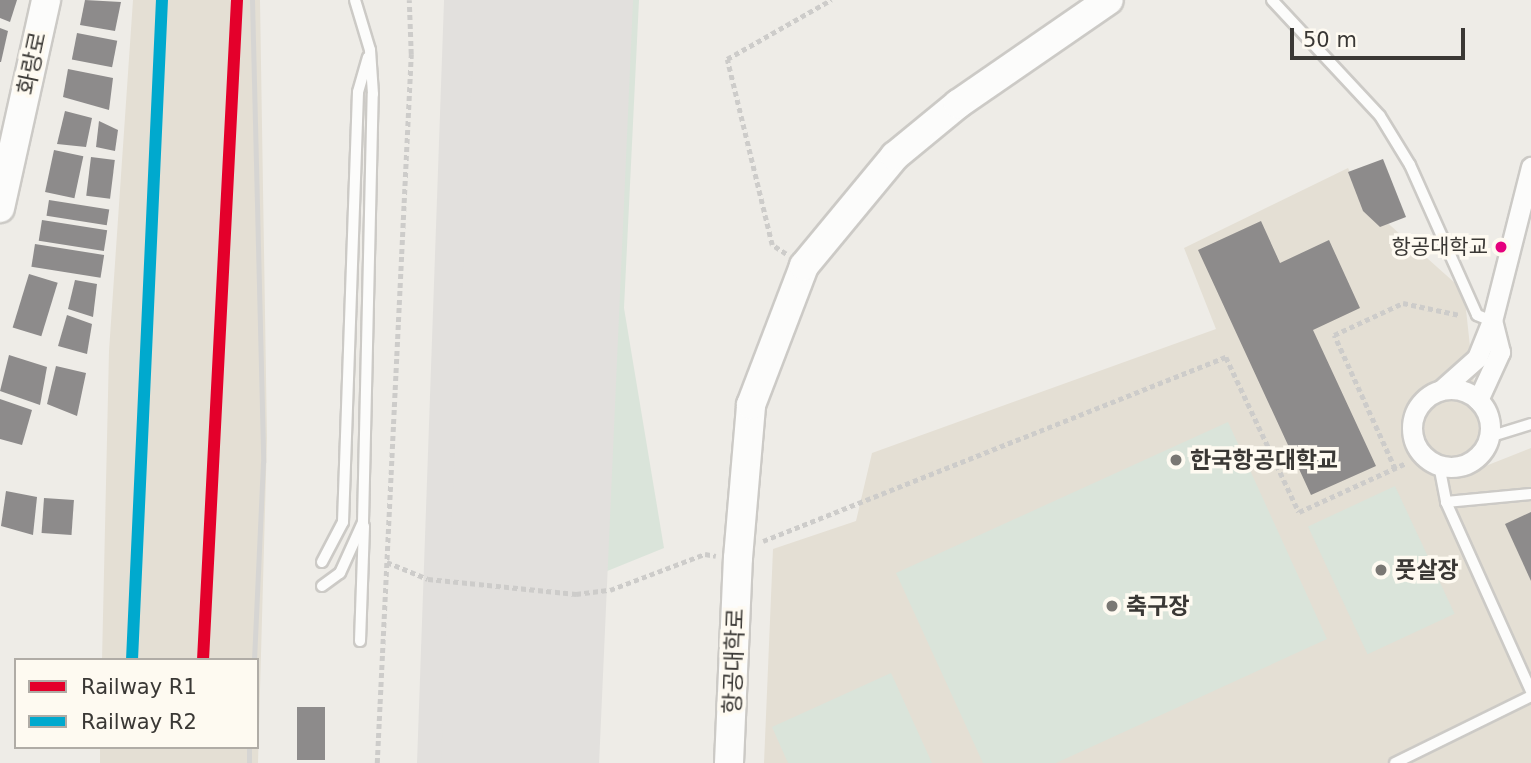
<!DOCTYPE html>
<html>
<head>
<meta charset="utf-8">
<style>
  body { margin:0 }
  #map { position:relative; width:1531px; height:763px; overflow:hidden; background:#eeece7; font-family:"DejaVu Sans","Noto Sans KR",sans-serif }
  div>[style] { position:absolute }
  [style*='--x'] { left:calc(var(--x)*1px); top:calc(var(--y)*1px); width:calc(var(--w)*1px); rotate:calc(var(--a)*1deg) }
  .built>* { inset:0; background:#e4dfd4 }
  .green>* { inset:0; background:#dae4da; transform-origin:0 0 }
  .taxiway>* { height:63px; margin:-31.5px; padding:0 31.5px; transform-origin:31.5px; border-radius:31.5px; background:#e2e0dd }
  .runway>* { height:158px; margin:-79px; padding:0 79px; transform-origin:79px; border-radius:79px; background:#e2e0dd }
  .building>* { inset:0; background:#8d8b8b; transform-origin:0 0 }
  .path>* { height:4.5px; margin-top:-2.25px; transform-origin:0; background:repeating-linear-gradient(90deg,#cdccca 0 5px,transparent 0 8.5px) }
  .roads { filter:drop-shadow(2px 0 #cccac6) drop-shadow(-2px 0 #cccac6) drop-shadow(0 2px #cccac6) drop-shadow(0 -2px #cccac6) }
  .lane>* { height:10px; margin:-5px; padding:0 5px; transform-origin:5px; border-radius:5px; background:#fcfcfb }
  .street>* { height:19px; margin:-9.5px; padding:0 9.5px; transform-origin:9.5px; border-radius:9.5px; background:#fcfcfb }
  .street>.ring { margin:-9.5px; padding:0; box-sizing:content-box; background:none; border:19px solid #fcfcfb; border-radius:50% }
  .secondary>* { height:28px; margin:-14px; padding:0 14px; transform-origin:14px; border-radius:14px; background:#fcfcfb }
  .rail>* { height:5px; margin:-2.5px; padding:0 2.5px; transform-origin:2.5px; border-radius:2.5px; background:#d6d5d3 }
  .rail-1>* { height:12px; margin:-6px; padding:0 6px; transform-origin:6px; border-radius:6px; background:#e4002b }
  .rail-2>* { height:12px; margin:-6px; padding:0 6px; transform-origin:6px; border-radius:6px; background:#00a9ce }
  .dots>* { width:19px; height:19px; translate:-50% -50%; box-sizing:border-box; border:4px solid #fefaf1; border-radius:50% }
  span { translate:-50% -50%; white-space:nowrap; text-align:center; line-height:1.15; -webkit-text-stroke:7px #fefaf1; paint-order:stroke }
  .bus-label { font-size:21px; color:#3a3835 }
  .right { translate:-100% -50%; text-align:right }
  .street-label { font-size:23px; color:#3a3835 }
  .poi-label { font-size:23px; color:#3a3835; font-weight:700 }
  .left { translate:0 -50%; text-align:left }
  .legend { position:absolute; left:14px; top:658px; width:245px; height:91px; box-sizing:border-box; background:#fefaf1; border:2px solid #b0aca6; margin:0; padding:9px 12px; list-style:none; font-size:21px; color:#3a3835 }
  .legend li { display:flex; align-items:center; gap:14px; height:35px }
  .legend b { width:35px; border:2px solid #b0aca6 }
  .scale { position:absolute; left:1290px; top:28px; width:175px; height:32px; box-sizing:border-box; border:4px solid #3a3835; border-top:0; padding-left:9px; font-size:21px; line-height:24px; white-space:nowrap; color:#3a3835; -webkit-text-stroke:5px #fefaf1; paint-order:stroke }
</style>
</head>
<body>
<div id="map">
  <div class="built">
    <i style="clip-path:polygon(133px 0,260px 0,267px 438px,258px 763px,100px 763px,100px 747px,257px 747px,257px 660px,102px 660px,109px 351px)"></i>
    <i style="clip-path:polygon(1348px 168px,1364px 202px,1464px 291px,1483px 467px,1531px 448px,1531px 763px,764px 763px,773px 549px,856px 521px,872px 453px,1216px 329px,1184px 248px)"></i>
  </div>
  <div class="green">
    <i style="clip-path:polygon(590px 0,639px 0,624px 308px,664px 548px,595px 576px,567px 574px)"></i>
    <i style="clip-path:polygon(1228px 422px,1327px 639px,1056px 763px,983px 763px,896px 573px)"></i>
    <i style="left:1395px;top:486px;width:141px;height:96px;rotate:65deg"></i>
    <i style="clip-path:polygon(891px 673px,932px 763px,788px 763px,772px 727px)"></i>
  </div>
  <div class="taxiway">
    <i style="--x:525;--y:0;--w:18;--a:29"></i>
    <i style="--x:541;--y:9;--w:29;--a:63"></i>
    <i style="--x:452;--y:651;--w:73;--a:0.8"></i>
    <i style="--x:448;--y:763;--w:763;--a:-87.97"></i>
  </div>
  <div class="runway">
    <i style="--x:520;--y:763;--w:764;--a:-87.45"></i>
  </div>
  <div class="building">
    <i style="clip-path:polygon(0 0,17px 0,10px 22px,0 18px)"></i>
    <i style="clip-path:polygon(85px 0,121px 2px,115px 31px,80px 25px)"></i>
    <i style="clip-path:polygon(0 28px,8px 31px,1px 62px,0 62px)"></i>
    <i style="left:77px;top:33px;width:41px;height:27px;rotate:11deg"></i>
    <i style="clip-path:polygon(68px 69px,113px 78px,109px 110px,63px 97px)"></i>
    <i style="clip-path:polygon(65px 111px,92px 118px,86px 147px,57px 144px)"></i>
    <i style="clip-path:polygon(99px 121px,118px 130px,115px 151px,96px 147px)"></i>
    <i style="left:54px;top:150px;width:30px;height:43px;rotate:12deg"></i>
    <i style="left:91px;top:157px;width:24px;height:39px;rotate:7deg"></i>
    <i style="clip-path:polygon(1383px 159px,1406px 217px,1380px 227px,1363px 211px,1348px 172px)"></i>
    <i style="left:49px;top:200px;width:61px;height:16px;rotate:9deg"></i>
    <i style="left:42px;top:220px;width:66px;height:21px;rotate:9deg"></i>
    <i style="clip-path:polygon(1261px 221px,1280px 263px,1329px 240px,1360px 308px,1313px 330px,1376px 466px,1311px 495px,1198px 250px)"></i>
    <i style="left:35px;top:244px;width:70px;height:23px;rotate:9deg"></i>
    <i style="left:29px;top:274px;width:30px;height:56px;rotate:17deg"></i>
    <i style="clip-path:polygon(75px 280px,97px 284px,93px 317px,68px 309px)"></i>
    <i style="clip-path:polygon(67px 315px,92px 324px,87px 354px,58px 346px)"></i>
    <i style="clip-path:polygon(9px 355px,47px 367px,40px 405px,0 391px)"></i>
    <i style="clip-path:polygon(56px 366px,86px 373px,77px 416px,47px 404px)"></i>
    <i style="clip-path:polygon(0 399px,32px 410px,22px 445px,0 439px)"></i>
    <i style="clip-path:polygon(6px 491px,37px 497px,33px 535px,1px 526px)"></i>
    <i style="left:44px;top:498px;width:30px;height:35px;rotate:4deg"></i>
    <i style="clip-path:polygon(1531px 512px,1531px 581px,1505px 524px)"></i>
    <i style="left:297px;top:707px;width:28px;height:53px"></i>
  </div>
  <div class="path">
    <i style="--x:786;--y:254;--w:17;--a:-147"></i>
    <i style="--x:772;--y:245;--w:191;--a:-103.6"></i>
    <i style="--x:727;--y:59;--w:120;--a:-29.6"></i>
    <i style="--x:1395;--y:469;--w:147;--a:-114.5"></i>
    <i style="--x:1334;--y:335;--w:76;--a:-24.9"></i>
    <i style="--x:1403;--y:303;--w:58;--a:11.9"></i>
    <i style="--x:763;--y:541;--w:498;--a:-21.7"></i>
    <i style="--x:1226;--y:357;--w:171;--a:64.8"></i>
    <i style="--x:1299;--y:512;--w:118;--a:-24.6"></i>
    <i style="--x:387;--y:562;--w:44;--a:22.5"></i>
    <i style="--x:428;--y:579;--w:149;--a:5.8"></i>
    <i style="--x:576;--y:594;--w:34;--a:-7"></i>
    <i style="--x:610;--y:590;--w:102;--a:-20.8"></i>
    <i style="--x:705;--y:554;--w:11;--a:10"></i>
    <i style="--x:377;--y:763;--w:710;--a:-87.25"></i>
    <i style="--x:411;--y:54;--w:54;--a:-92.1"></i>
  </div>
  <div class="roads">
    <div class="lane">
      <i style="--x:1272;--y:0;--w:158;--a:47"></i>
      <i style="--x:1380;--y:116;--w:57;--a:58.5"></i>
      <i style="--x:1410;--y:165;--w:164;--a:65.9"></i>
      <i style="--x:1477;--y:315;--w:16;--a:22"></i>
      <i style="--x:1489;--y:437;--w:44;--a:-17.2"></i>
      <i style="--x:1439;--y:465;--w:38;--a:79"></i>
      <i style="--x:1446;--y:502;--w:207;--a:65.8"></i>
      <i style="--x:1446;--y:502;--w:85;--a:-5.4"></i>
      <i style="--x:322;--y:562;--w:45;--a:-62.3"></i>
      <i style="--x:343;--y:522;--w:430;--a:-88"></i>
      <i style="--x:358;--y:92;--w:36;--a:-74"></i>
      <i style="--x:322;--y:586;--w:22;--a:-36"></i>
      <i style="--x:340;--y:573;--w:56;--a:-65.7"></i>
      <i style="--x:363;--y:522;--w:428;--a:-88.7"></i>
      <i style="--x:373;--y:94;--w:44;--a:-93.9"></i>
      <i style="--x:370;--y:50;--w:52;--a:-106.7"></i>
      <i style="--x:360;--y:641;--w:115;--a:-88"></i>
      <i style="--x:1395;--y:763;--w:152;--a:-26.2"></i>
    </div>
    <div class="street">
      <i class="ring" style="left:1412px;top:389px;width:59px;height:59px"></i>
      <i style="--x:1441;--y:390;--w:48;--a:-41.6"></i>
      <i style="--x:1477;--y:358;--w:40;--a:-68"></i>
      <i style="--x:1492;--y:321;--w:159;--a:-75.8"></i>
      <i style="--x:1478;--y:400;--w:53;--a:-65.4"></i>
      <i style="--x:1500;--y:352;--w:32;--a:-104"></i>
    </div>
    <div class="secondary">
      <i style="--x:0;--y:208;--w:213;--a:-77.5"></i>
      <i style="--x:729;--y:763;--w:205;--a:-87.5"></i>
      <i style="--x:738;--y:558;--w:154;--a:-85.1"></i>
      <i style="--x:751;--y:405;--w:149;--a:-69.1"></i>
      <i style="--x:804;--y:266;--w:143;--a:-50.4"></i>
      <i style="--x:895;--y:156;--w:82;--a:-39.5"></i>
      <i style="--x:958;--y:104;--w:183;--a:-34.6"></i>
    </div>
  </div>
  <div class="rail">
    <i style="--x:252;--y:0;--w:462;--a:88.6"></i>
    <i style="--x:263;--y:462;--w:198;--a:92.6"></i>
    <i style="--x:249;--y:763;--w:16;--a:-90"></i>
  </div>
  <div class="rail-1">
    <i style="--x:203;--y:660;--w:661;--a:-87.05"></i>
  </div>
  <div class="rail-2">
    <i style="--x:132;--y:660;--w:661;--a:-87.4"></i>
  </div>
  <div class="dots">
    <i style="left:1501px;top:247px;background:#e5007d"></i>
    <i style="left:1176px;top:460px;background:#797773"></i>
    <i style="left:1381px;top:570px;background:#797773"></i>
    <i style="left:1112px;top:606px;background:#797773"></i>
  </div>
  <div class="bus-label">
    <span class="right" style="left:1488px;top:247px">항공대학교</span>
  </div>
  <div class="street-label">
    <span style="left:32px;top:63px;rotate:-78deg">화랑로</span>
    <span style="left:734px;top:661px;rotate:-88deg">항공대학로</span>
  </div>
  <div class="poi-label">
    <span class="left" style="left:1190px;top:460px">한국항공대학교</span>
    <span class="left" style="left:1395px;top:570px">풋살장</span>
    <span class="left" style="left:1126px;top:606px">축구장</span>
  </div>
  <ul class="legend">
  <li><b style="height:9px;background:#e4002b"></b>Railway R1</li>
  <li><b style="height:9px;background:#00a9ce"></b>Railway R2</li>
  </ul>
  <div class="scale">50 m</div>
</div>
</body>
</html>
